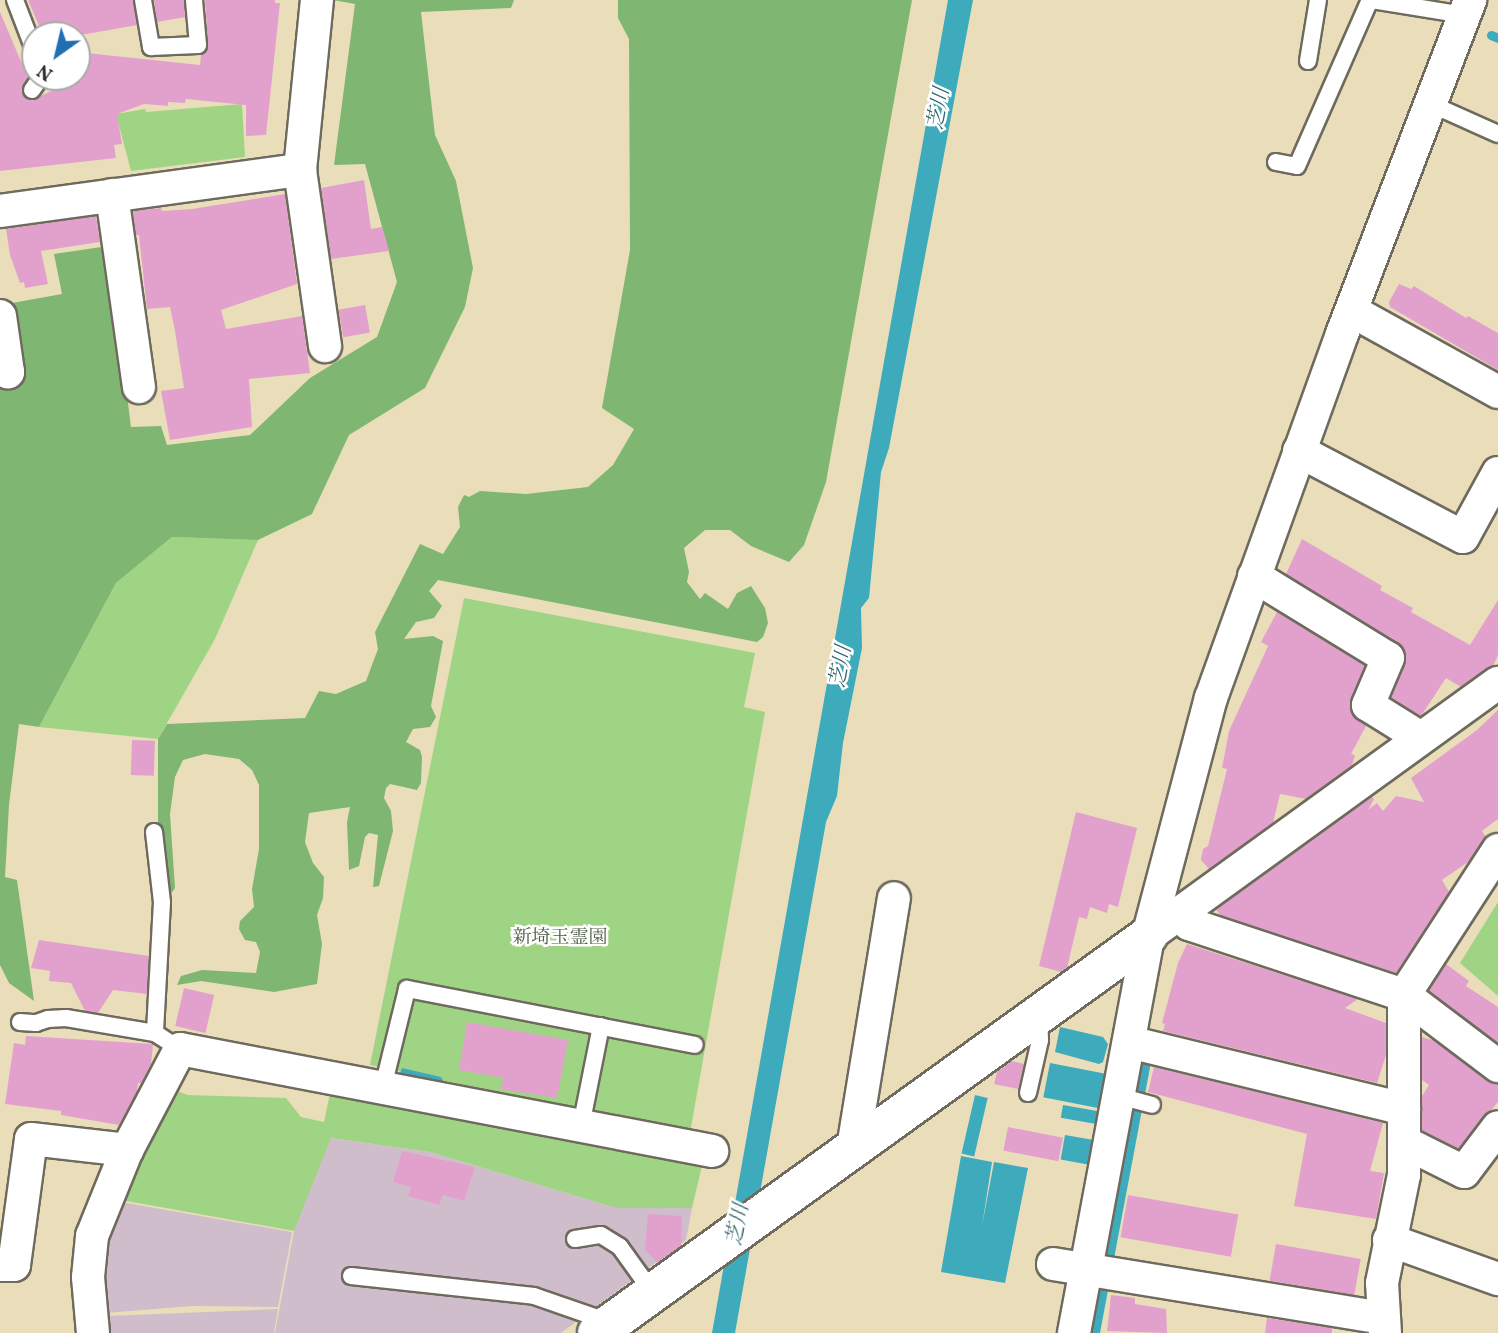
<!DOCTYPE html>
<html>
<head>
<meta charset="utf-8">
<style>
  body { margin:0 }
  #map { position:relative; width:1498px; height:1333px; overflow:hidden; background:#eadeba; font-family:Vollkorn,"Noto Serif JP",serif }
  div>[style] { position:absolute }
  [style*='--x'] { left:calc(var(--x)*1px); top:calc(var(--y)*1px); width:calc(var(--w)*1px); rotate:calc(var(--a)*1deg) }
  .industrial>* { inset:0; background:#d0bdcc }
  .green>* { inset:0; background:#9fd485 }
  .forest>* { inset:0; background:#7fb672 }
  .water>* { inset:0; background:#3dabbc; transform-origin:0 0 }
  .stream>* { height:9px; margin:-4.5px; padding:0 4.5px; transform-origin:4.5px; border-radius:4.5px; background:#3dabbc }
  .building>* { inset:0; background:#e2a1cd; transform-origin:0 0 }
  .roads { filter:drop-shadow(2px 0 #6e6a5d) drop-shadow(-2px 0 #6e6a5d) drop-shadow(0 2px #6e6a5d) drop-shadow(0 -2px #6e6a5d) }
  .service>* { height:16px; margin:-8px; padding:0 8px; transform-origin:8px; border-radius:8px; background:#fff }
  .minor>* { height:32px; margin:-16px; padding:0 16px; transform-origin:16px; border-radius:16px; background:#fff }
  .tertiary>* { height:38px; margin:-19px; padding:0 19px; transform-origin:19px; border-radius:19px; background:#fff }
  span { translate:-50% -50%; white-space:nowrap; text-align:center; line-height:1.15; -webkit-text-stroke:5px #fff; paint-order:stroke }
  .park-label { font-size:19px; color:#4e5e46 }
  .water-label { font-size:21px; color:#33656c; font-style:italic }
  .north { position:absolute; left:21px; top:21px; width:70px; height:70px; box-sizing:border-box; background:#fff; border:2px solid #aaa; border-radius:50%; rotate:214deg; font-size:19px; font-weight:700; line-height:28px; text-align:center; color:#2b2b2b }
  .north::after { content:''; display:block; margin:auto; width:24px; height:32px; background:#1f6fb2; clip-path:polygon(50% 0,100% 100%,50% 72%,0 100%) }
</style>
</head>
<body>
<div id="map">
  <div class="industrial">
    <i style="clip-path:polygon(330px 1138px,430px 1152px,616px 1208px,692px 1208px,686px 1240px,561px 1333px,275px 1333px,296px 1220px)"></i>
    <i style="clip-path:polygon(121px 1202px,292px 1232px,278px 1307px,191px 1306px,106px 1313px,103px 1281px,111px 1228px)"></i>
    <i style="clip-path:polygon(278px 1309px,274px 1333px,111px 1333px,107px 1316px)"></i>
  </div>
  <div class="green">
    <i style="clip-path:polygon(242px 104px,245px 157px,131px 171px,116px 114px,145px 109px,146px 112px)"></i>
    <i style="clip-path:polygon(172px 537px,258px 540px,215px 639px,158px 739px,39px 727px,116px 583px)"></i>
    <i style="clip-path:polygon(464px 598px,755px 653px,744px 707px,765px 712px,690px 1133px,370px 1065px)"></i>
    <i style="clip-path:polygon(1498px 902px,1498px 996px,1460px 963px)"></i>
    <i style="clip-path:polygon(332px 1084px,705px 1153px,692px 1208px,616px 1208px,430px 1152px,331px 1138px,294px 1231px,121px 1200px,174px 1090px,188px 1095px,286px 1098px,301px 1117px,324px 1122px)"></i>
  </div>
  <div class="forest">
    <i style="clip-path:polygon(333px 0,514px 0,511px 8px,421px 12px,435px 135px,456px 181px,473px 268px,465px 307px,425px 388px,349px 435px,312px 514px,258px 540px,172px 537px,116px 583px,39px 727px,19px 724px,9px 805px,5px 877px,17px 880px,34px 1001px,9px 983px,0 965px,0 377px,20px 372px,12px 303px,62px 294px,54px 254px,108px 246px,131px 427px,161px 426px,167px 445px,250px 435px,310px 378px,377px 337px,397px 282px,365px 164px,334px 165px,355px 4px)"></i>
    <i style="clip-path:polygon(618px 0,912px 0,826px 482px,804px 545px,789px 562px,751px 546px,730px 530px,705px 530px,684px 548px,689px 572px,687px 582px,700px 599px,705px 593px,728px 609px,737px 593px,751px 586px,765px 608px,768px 623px,763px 637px,757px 642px,438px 580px,429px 591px,442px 606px,434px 618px,416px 622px,404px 639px,433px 636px,443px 641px,431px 706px,436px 717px,430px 727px,413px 729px,406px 742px,420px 750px,422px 757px,421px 783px,417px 790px,390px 784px,386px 788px,384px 798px,391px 811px,393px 831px,379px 886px,373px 887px,378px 835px,369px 833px,365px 837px,359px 866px,349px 870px,347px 822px,350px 807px,309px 813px,305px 842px,313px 863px,324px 877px,323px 898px,317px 915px,322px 944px,317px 984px,274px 992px,201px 981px,177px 985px,181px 976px,202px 970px,256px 973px,260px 952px,256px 942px,245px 940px,239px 929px,240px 921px,254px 907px,252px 889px,259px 849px,259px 785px,252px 770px,239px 759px,205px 754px,183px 760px,175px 777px,170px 814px,175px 888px,166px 901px,158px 838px,158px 739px,167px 724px,305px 718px,319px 691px,336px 694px,366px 681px,378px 649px,375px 632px,420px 544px,443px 554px,460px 527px,458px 507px,464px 495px,469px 497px,480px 491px,526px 494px,588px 487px,613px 465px,634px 429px,602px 408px,630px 250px,629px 39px,618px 18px)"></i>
  </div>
  <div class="water">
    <i style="clip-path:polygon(948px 0,973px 0,889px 448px,881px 472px,869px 598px,861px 608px,862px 648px,843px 743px,837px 796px,826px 822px,735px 1333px,712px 1333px)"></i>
    <i style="clip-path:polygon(1060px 1027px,1103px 1037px,1108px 1044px,1103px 1062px,1099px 1064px,1055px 1052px)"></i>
    <i style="clip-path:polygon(1136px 1059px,1151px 1062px,1100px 1333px,1082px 1333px)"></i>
    <i style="left:1050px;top:1063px;width:58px;height:35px;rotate:11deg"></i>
    <i style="clip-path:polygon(402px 1068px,441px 1077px,450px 1092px,398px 1078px)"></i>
    <i style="left:975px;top:1095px;width:13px;height:60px;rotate:13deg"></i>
    <i style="left:1063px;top:1105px;width:36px;height:13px;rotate:10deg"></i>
    <i style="left:1065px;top:1135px;width:29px;height:25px;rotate:10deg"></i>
    <i style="clip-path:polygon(961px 1156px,992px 1162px,982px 1226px,994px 1162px,1028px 1168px,1005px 1283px,941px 1272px)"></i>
  </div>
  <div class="stream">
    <i style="--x:1491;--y:35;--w:8;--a:23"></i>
  </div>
  <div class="building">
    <i style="clip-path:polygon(28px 0,133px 0,137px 25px,81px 35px,43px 35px)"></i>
    <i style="clip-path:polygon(154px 0,184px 0,185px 17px,157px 22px)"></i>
    <i style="clip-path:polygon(205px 0,275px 0,275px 3px,280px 3px,266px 135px,246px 136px,246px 105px,186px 99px,185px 103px,168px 102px,168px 106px,144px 104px,117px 114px,122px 144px,114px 145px,116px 158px,0 171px,0 12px,28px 78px,22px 94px,32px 100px,77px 79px,77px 52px,200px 65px,201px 55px,208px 45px)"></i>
    <i style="clip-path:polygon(364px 180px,371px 229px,382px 227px,389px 251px,331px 259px,321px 188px)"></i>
    <i style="clip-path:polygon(285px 194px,297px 284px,221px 310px,226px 329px,302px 316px,310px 373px,249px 379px,252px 427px,170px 440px,161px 391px,184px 388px,175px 331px,170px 307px,147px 309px,139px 235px,136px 235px,133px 211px,161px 208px,162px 211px,192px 209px)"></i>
    <i style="clip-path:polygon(96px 216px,100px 242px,41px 251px,48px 284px,25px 288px,24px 282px,20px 283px,10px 255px,6px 229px)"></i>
    <i style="clip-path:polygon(1399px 284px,1411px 289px,1414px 286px,1466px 318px,1468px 316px,1498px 333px,1498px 370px,1390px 307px,1389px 302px)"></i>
    <i style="left:365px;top:305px;width:28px;height:27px;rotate:80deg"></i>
    <i style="clip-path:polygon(1302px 539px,1382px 586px,1380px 590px,1413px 608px,1411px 612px,1470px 645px,1498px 600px,1498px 655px,1493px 666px,1461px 687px,1446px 678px,1421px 716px,1391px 698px,1405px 665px,1404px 649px,1286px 574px)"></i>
    <i style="clip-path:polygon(1277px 612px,1365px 665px,1350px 706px,1353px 715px,1366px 726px,1351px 754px,1355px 755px,1352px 766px,1306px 799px,1280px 794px,1273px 823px,1209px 869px,1201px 860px,1203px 849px,1208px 846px,1227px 769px,1222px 768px,1229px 731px,1268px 646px,1261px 642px)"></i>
    <i style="clip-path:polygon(1498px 710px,1498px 819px,1482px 831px,1486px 837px,1468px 862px,1442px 880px,1449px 892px,1396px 973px,1220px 915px,1216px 909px,1372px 797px,1374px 799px,1368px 810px,1377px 803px,1383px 811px,1396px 796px,1424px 802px,1411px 778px,1477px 730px)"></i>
    <i style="left:132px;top:740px;width:23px;height:35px;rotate:2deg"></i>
    <i style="clip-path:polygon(1076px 812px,1137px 828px,1118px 907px,1109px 904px,1107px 913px,1090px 907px,1087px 919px,1079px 917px,1067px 968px,1061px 972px,1039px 966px)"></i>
    <i style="clip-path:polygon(39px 940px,149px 956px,147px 994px,113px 990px,98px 1013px,85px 1011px,71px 983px,49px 981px,50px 971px,31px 968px)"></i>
    <i style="clip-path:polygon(1187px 944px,1358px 999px,1345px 1008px,1386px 1023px,1386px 1055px,1377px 1083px,1163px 1031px,1165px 1024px,1162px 1023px,1178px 963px)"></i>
    <i style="clip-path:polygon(1446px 964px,1469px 981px,1466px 986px,1498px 1007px,1498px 1043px,1429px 991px)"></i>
    <i style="left:184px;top:988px;width:31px;height:39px;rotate:13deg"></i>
    <i style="clip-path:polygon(467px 1022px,568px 1040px,557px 1098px,500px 1089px,504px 1078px,459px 1070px)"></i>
    <i style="clip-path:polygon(26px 1036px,153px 1044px,151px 1064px,141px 1083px,138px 1083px,137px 1092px,119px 1125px,61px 1115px,61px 1111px,5px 1104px,14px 1043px,25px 1045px)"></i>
    <i style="clip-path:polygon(1422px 1037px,1435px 1041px,1487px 1081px,1498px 1084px,1498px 1102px,1459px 1149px,1422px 1131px,1422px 1096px,1429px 1085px,1422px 1080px)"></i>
    <i style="clip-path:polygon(1012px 1061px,1024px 1064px,1018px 1089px,994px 1084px,997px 1072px)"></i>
    <i style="clip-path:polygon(1154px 1067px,1383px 1123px,1370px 1171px,1384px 1173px,1376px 1219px,1294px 1206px,1307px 1134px,1148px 1092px)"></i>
    <i style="left:1008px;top:1127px;width:56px;height:24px;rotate:11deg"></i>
    <i style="clip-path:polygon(402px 1151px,475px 1167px,464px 1201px,443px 1195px,439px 1205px,408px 1196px,411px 1187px,393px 1182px)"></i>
    <i style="left:1128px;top:1195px;width:112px;height:43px;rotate:10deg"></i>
    <i style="clip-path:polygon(648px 1214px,682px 1216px,681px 1246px,657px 1263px,645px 1249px)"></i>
    <i style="left:1276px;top:1244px;width:86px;height:37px;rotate:10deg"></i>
    <i style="clip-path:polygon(1111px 1295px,1135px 1298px,1135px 1304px,1166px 1309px,1167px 1333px,1107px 1331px)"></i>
    <i style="clip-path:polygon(1267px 1318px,1332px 1328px,1332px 1333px,1265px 1333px)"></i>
  </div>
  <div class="roads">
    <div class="service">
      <i style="--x:15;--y:0;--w:56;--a:69"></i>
      <i style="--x:143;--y:0;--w:48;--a:80.3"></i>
      <i style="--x:151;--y:47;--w:47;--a:-2.4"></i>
      <i style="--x:198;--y:45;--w:45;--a:-95.1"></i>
      <i style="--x:1372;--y:0;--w:94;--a:9.2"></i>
      <i style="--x:1308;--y:61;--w:62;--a:-80.7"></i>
      <i style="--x:32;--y:90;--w:16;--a:-55"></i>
      <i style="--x:1431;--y:104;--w:73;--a:24.1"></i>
      <i style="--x:1276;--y:162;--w:21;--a:11"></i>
      <i style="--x:1297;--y:166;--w:181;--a:-66.3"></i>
      <i style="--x:154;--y:832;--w:70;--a:83.5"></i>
      <i style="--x:162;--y:902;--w:131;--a:93.1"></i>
      <i style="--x:20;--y:1022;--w:16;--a:4"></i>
      <i style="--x:36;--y:1023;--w:13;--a:-18"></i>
      <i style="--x:48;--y:1019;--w:18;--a:-3"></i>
      <i style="--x:66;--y:1018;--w:90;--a:9.6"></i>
      <i style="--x:155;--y:1033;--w:30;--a:33"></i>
      <i style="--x:383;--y:1087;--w:101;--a:-76.2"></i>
      <i style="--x:407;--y:989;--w:293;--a:11"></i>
      <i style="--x:1028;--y:1093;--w:54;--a:-77.2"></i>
      <i style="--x:1040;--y:1040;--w:23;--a:-92"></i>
      <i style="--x:1119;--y:1096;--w:34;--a:15"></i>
      <i style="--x:581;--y:1126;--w:102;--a:-78.7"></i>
      <i style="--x:575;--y:1239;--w:26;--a:-9"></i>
      <i style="--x:601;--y:1235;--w:22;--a:32"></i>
      <i style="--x:620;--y:1247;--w:57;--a:54.3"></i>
      <i style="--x:351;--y:1276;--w:184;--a:6.2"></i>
      <i style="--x:534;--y:1296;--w:79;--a:19.1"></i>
    </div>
    <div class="minor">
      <i style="--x:300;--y:170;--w:178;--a:81.9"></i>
      <i style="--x:112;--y:195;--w:194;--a:82"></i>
      <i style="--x:0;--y:211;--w:303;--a:-7.8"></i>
      <i style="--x:300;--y:170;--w:171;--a:-84.3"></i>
      <i style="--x:1352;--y:311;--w:167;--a:29"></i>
      <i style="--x:0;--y:316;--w:57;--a:81.9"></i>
      <i style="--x:8;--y:372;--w:8;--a:-166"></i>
      <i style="--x:1299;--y:451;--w:185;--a:27.7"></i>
      <i style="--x:1463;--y:537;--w:73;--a:-61.3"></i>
      <i style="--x:1254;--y:576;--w:157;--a:31.5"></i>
      <i style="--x:1388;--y:658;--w:51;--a:113.1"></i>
      <i style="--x:1368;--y:705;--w:62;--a:31.9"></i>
      <i style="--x:1179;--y:913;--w:15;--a:48"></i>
      <i style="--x:1189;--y:924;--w:226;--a:18.3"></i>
      <i style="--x:1404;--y:995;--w:118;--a:37.1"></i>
      <i style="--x:1148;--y:936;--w:432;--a:-35.9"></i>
      <i style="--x:1129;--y:1042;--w:283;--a:13.7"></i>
      <i style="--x:1404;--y:1142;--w:67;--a:26.6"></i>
      <i style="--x:1464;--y:1172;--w:56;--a:-52.9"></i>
      <i style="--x:853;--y:1148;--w:253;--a:-80.7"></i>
      <i style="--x:1389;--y:1240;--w:116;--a:19.7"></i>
      <i style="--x:1053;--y:1264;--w:334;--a:9.3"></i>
      <i style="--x:0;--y:1265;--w:14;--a:0"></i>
      <i style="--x:14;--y:1265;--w:127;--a:-82.3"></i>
      <i style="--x:31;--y:1139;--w:97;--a:6.5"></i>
      <i style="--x:93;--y:1333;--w:56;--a:-95.1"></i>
      <i style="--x:88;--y:1277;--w:41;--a:-84.4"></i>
      <i style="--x:92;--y:1236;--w:93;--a:-67.9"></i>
      <i style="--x:127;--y:1150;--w:114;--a:-62.3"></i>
      <i style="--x:180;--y:1049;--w:542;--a:10.85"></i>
      <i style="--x:1074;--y:1333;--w:404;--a:-79.4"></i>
      <i style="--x:1148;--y:936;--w:246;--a:-75.2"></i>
      <i style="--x:1211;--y:698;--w:387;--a:-70.2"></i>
      <i style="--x:1342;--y:334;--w:358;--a:-69"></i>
      <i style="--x:1385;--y:1333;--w:50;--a:-93.4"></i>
      <i style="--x:1382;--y:1283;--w:110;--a:-78.5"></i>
      <i style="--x:1404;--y:1175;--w:180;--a:-90"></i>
      <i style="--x:1404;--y:995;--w:173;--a:-57"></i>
    </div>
    <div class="tertiary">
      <i style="--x:597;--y:1333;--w:679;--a:-35.77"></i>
    </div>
  </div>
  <div class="park-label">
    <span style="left:560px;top:939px">新埼玉霊園</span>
  </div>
  <div class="water-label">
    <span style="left:940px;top:109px;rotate:-80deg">芝川</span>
    <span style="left:842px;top:667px;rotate:-80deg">芝川</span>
    <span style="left:739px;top:1225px;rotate:-79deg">芝川</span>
  </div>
  <div class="north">N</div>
</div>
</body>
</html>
